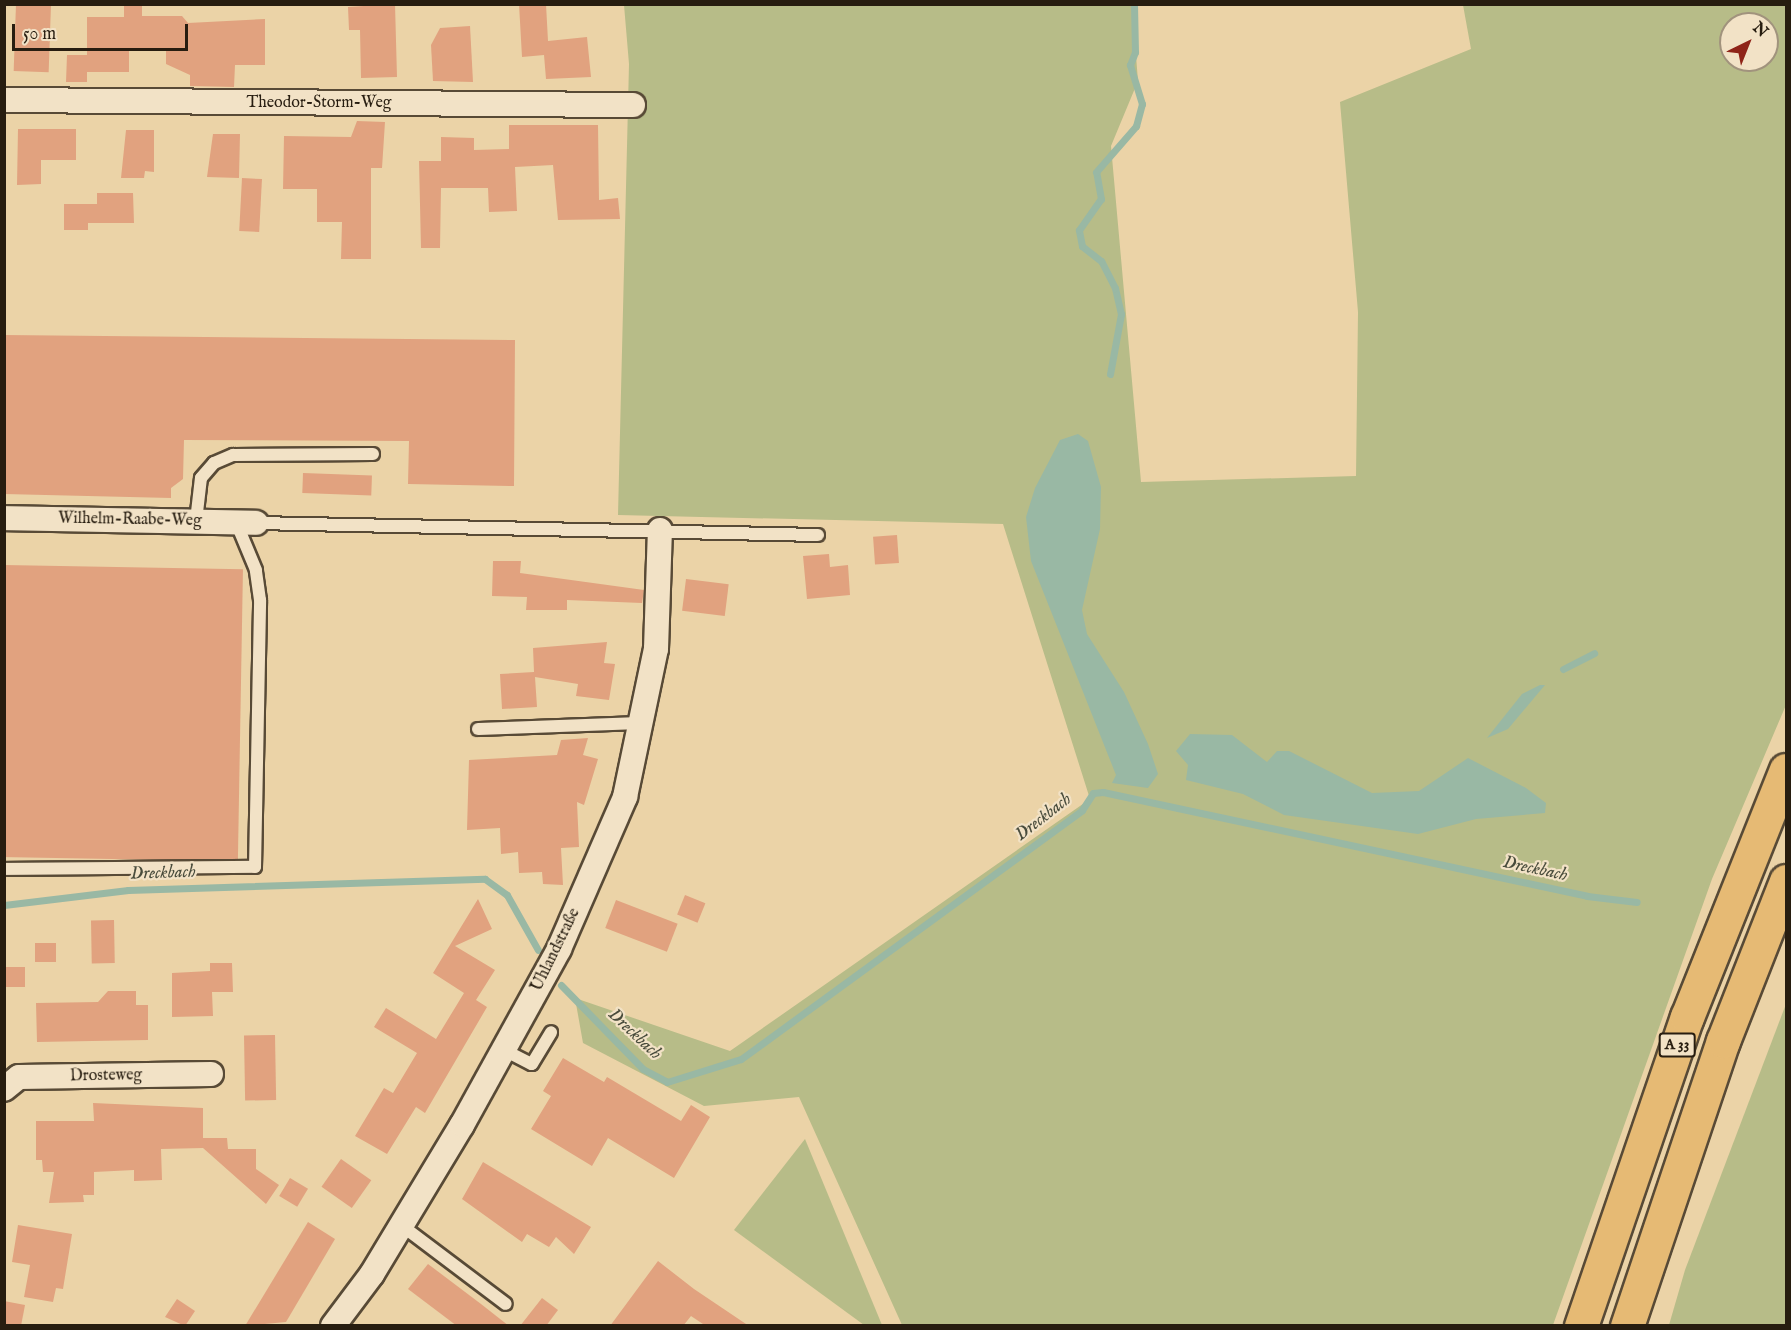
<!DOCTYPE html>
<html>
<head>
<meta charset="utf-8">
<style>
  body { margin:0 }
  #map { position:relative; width:1791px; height:1330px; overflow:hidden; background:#ebd3a7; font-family:"IM FELL English",serif }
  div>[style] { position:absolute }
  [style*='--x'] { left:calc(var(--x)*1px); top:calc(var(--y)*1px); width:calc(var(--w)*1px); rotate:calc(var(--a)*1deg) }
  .green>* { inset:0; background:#b7bc88 }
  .water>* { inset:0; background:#99b8a4 }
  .stream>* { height:7px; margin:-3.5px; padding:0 3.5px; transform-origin:3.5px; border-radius:3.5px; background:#99b8a4 }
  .building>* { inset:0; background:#e1a27f; transform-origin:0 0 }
  .roads { filter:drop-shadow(2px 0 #584a36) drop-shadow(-2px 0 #584a36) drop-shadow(0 2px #584a36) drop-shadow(0 -2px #584a36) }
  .lane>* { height:12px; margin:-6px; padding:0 6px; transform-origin:6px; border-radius:6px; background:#f2e2c6 }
  .street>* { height:24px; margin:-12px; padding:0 12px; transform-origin:12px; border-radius:12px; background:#f2e2c6 }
  .highway>* { height:33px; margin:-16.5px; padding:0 16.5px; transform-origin:16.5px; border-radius:16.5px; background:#e6ba74 }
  span { translate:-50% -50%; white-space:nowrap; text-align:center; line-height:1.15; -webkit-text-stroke:4.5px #f2e2c6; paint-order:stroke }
  .shield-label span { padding:2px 4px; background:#f2e2c6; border:2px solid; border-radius:4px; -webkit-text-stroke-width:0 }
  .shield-label { font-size:15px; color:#271d10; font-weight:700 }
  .street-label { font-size:16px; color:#271d10 }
  .water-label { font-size:18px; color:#494c3c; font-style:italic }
  .frame { position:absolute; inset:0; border:6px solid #271d10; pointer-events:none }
  .north { position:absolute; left:1719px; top:12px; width:60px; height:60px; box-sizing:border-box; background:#f2e2c6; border:2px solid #a1937d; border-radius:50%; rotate:43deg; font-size:16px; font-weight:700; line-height:24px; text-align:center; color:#271d10 }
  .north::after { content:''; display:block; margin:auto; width:21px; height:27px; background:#8f2418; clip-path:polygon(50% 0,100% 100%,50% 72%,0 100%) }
  .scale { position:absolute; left:12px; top:24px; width:176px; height:27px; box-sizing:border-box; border:3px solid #271d10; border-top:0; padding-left:8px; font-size:18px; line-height:21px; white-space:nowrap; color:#271d10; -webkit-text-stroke:4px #f2e2c6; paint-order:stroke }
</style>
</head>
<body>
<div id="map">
  <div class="green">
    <i style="clip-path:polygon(evenodd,624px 5px,1132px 5px,1138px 81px,1111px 146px,1141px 482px,1356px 476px,1358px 312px,1340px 102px,1471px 49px,1463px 5px,1786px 5px,1786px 705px,1712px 879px,1553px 1325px,902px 1325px,799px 1097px,704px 1106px,583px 1043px,575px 998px,730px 1051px,1090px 799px,1003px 524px,618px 515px,629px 64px,624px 5px,1731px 24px,1767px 24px,1767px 60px,1731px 60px,1731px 24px)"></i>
    <i style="clip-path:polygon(1786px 1004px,1786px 1325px,1669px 1325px,1685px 1270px)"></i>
    <i style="clip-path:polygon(805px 1139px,882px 1325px,864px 1325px,734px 1230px)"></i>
  </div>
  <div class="water">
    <i style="clip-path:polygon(1078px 434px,1088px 441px,1101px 487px,1100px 529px,1082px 610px,1087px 634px,1124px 692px,1148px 744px,1158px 774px,1148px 788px,1112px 783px,1116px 775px,1031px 561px,1026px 517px,1035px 488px,1060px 440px)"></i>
    <i style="clip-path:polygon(1540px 685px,1545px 685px,1508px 729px,1487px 738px,1522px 694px)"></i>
    <i style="clip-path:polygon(1190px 734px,1232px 735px,1267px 762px,1277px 751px,1289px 751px,1372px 793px,1419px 791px,1468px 758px,1526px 788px,1546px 803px,1545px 813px,1476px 819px,1418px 834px,1284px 815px,1243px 794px,1186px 780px,1188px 765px,1176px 751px)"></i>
  </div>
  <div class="stream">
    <i style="--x:1110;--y:374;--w:61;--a:-79.6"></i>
    <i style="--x:1121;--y:314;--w:27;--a:-103"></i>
    <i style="--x:1115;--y:288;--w:30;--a:-117"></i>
    <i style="--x:1101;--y:261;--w:24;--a:-142"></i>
    <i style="--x:1082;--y:246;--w:16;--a:-101"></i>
    <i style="--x:1079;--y:230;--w:38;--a:-55"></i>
    <i style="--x:1101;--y:199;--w:27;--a:-100"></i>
    <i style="--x:1096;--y:172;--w:61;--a:-49"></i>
    <i style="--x:1136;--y:126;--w:23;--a:-75"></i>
    <i style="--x:1142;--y:104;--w:41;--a:-107.1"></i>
    <i style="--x:1130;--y:65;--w:14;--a:-69"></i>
    <i style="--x:1135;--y:52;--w:48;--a:-91.2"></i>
    <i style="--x:1563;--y:669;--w:35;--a:-27"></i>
    <i style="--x:4;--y:905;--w:125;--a:-6.9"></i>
    <i style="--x:128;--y:890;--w:357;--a:-1.8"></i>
    <i style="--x:485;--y:879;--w:27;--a:36"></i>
    <i style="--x:507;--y:895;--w:63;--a:60.6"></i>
    <i style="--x:561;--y:985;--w:117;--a:45.7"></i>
    <i style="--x:643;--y:1069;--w:27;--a:28"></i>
    <i style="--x:667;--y:1082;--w:77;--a:-17.3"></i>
    <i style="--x:741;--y:1059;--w:422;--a:-36.1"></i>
    <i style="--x:1082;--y:810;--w:20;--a:-57"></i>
    <i style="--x:1093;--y:793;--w:10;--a:-6"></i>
    <i style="--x:1103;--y:792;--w:495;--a:12.1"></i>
    <i style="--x:1587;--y:896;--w:50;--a:6.8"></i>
  </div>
  <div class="building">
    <i style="left:16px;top:4px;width:35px;height:67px;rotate:2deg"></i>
    <i style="clip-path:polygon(124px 4px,142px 4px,142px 16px,182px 16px,188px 23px,265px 19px,265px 65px,235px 65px,234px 87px,190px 86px,190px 75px,166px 64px,166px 51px,129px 51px,129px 72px,87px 72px,87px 82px,66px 82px,67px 55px,87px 55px,87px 17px,124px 17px)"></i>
    <i style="clip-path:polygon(395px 4px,397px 77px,361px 78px,360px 30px,349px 30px,348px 7px)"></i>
    <i style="clip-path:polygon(519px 4px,546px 4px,548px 41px,587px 37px,591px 77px,546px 79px,544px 55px,522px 57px)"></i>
    <i style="clip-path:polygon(470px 26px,473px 82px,433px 81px,431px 45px,440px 28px)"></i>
    <i style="clip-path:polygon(357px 121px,385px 122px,382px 168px,371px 168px,371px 259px,341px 259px,342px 222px,317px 222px,317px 189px,283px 189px,284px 136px,351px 137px)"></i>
    <i style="clip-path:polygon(509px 125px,598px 125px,599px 200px,618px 198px,620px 219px,558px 220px,553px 165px,515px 167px,517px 211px,489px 212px,488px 188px,441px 188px,440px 248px,421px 248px,419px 161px,441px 161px,441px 137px,474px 138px,474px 150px,509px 149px)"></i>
    <i style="clip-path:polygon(18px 129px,76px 129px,76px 160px,41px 160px,41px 184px,17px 185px)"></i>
    <i style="clip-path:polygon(126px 130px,154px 130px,154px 172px,145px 171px,144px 178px,121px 178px)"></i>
    <i style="clip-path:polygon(213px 134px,240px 134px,239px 178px,207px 177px)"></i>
    <i style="left:242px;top:178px;width:20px;height:53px;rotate:3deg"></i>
    <i style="clip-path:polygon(97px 193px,133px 193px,134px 223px,88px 223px,88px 230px,64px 230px,64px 204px,97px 204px)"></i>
    <i style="clip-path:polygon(4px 335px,515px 340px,514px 486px,408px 484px,409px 441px,184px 440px,183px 479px,171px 488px,171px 498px,4px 494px)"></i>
    <i style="left:303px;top:473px;width:69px;height:20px;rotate:2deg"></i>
    <i style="left:897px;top:535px;width:28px;height:24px;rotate:86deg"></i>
    <i style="clip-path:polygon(829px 554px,830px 567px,848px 565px,850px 595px,807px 599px,803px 556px)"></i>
    <i style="clip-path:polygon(493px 561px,521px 561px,520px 573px,644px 590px,642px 603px,567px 600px,567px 610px,526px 610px,527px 597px,492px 596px)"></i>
    <i style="left:4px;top:565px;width:239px;height:292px;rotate:1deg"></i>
    <i style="left:686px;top:579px;width:43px;height:32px;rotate:7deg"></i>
    <i style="clip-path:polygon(607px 642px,604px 663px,615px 664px,609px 700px,576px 696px,578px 684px,535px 677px,537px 707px,502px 709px,500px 674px,534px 672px,533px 648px)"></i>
    <i style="clip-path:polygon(588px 738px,583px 755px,598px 759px,584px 805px,577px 802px,579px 847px,561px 848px,563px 885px,543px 884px,542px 872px,519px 873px,518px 852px,501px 854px,500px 828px,467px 830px,469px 760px,557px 755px,561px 740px)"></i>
    <i style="left:685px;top:895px;width:22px;height:21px;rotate:22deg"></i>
    <i style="clip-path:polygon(478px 899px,492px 929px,455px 946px,495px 970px,476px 1000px,487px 1007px,425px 1113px,416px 1107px,387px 1154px,355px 1136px,384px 1088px,393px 1093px,417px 1053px,374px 1027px,386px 1008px,436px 1039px,464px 993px,433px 973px)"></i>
    <i style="left:616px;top:900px;width:66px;height:30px;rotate:21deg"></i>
    <i style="left:114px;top:920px;width:43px;height:23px;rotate:89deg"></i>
    <i style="left:35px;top:943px;width:21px;height:19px"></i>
    <i style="clip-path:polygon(210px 963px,232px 963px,233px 992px,212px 992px,213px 1016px,172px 1017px,172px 973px,210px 971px)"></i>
    <i style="left:25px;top:967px;width:20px;height:21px;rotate:90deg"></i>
    <i style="clip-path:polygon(108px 991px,136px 991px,136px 1005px,148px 1005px,148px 1040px,37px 1042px,36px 1003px,98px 1002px)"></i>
    <i style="left:275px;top:1035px;width:65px;height:31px;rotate:89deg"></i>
    <i style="clip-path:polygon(563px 1058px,604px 1082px,607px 1077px,681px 1121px,691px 1105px,710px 1117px,674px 1178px,608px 1138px,592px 1166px,531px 1129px,551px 1096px,543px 1091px)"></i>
    <i style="clip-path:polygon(93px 1103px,203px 1108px,203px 1138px,227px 1138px,228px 1149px,256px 1149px,256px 1169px,279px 1185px,266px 1204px,203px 1148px,161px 1149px,162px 1180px,134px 1181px,134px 1170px,94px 1172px,94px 1195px,83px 1195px,84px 1202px,49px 1203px,54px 1172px,43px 1172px,42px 1160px,36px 1160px,36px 1121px,94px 1121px)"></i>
    <i style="left:341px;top:1159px;width:37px;height:34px;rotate:35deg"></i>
    <i style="clip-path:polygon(483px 1162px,591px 1227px,574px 1254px,556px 1237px,549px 1247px,527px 1234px,522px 1242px,462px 1199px)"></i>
    <i style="left:290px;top:1178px;width:21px;height:21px;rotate:31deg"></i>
    <i style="clip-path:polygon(308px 1222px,335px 1239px,286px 1322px,245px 1326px)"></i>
    <i style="clip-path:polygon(18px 1225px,72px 1234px,63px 1289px,56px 1288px,53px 1302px,24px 1297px,30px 1265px,12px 1262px)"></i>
    <i style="clip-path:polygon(658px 1261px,694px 1289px,749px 1326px,706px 1326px,691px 1316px,683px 1326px,610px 1326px)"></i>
    <i style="clip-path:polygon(428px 1264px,481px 1304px,509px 1326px,457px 1326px,408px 1289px)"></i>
    <i style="clip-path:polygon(542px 1298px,558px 1310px,546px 1326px,520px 1326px)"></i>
    <i style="clip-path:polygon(177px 1299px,195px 1311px,185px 1326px,165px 1317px)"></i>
    <i style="clip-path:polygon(4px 1301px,25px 1305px,21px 1326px,4px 1326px)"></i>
  </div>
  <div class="roads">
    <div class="lane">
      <i style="--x:196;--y:521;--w:43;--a:-83.4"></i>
      <i style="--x:201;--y:478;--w:20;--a:-49"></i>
      <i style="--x:214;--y:463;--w:21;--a:-23"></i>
      <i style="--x:233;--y:455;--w:140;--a:-0.4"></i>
      <i style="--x:256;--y:523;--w:562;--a:1.22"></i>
      <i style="--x:478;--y:729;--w:162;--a:-2.1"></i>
      <i style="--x:4;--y:869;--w:251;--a:-0.5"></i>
      <i style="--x:255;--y:867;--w:267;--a:-88.9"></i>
      <i style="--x:260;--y:600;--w:30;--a:-98"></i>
      <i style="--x:256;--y:570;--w:52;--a:-112.6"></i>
      <i style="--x:504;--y:1050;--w:31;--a:27"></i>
      <i style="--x:532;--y:1064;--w:37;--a:-59"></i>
      <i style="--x:401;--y:1225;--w:131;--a:37"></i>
    </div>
    <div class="street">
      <i style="--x:4;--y:100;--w:629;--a:0.46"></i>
      <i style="--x:4;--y:518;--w:252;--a:1.1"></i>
      <i style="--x:4;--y:1089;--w:19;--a:-39"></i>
      <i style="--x:19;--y:1077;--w:192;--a:-0.9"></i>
      <i style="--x:333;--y:1326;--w:65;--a:-53.1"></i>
      <i style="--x:372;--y:1274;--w:174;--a:-58.9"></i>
      <i style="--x:462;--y:1125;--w:201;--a:-61.1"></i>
      <i style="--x:559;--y:949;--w:166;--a:-66.5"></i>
      <i style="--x:625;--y:797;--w:151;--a:-78.2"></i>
      <i style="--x:656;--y:649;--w:119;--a:-88.1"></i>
    </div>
    <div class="highway">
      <i style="--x:1581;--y:1326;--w:327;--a:-71.1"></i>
      <i style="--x:1687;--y:1017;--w:266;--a:-68.2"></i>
      <i style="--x:1627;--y:1326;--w:301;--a:-71.4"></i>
      <i style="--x:1723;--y:1041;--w:172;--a:-68.5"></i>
    </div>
  </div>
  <div class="shield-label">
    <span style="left:1677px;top:1045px">A 33</span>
  </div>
  <div class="street-label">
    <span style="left:319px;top:103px">Theodor-Storm-Weg</span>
    <span style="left:130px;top:520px;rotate:1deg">Wilhelm-Raabe-Weg</span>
    <span style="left:556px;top:950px;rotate:-64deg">Uhlandstraße</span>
    <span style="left:106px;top:1076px;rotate:-1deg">Drosteweg</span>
  </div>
  <div class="water-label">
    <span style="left:1044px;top:818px;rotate:-38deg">Dreckbach</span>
    <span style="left:1535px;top:870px;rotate:12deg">Dreckbach</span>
    <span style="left:163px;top:874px;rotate:-2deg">Dreckbach</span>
    <span style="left:634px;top:1035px;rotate:43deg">Dreckbach</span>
  </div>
  <div class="frame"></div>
  <div class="north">N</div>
  <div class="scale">50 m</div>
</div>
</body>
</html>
